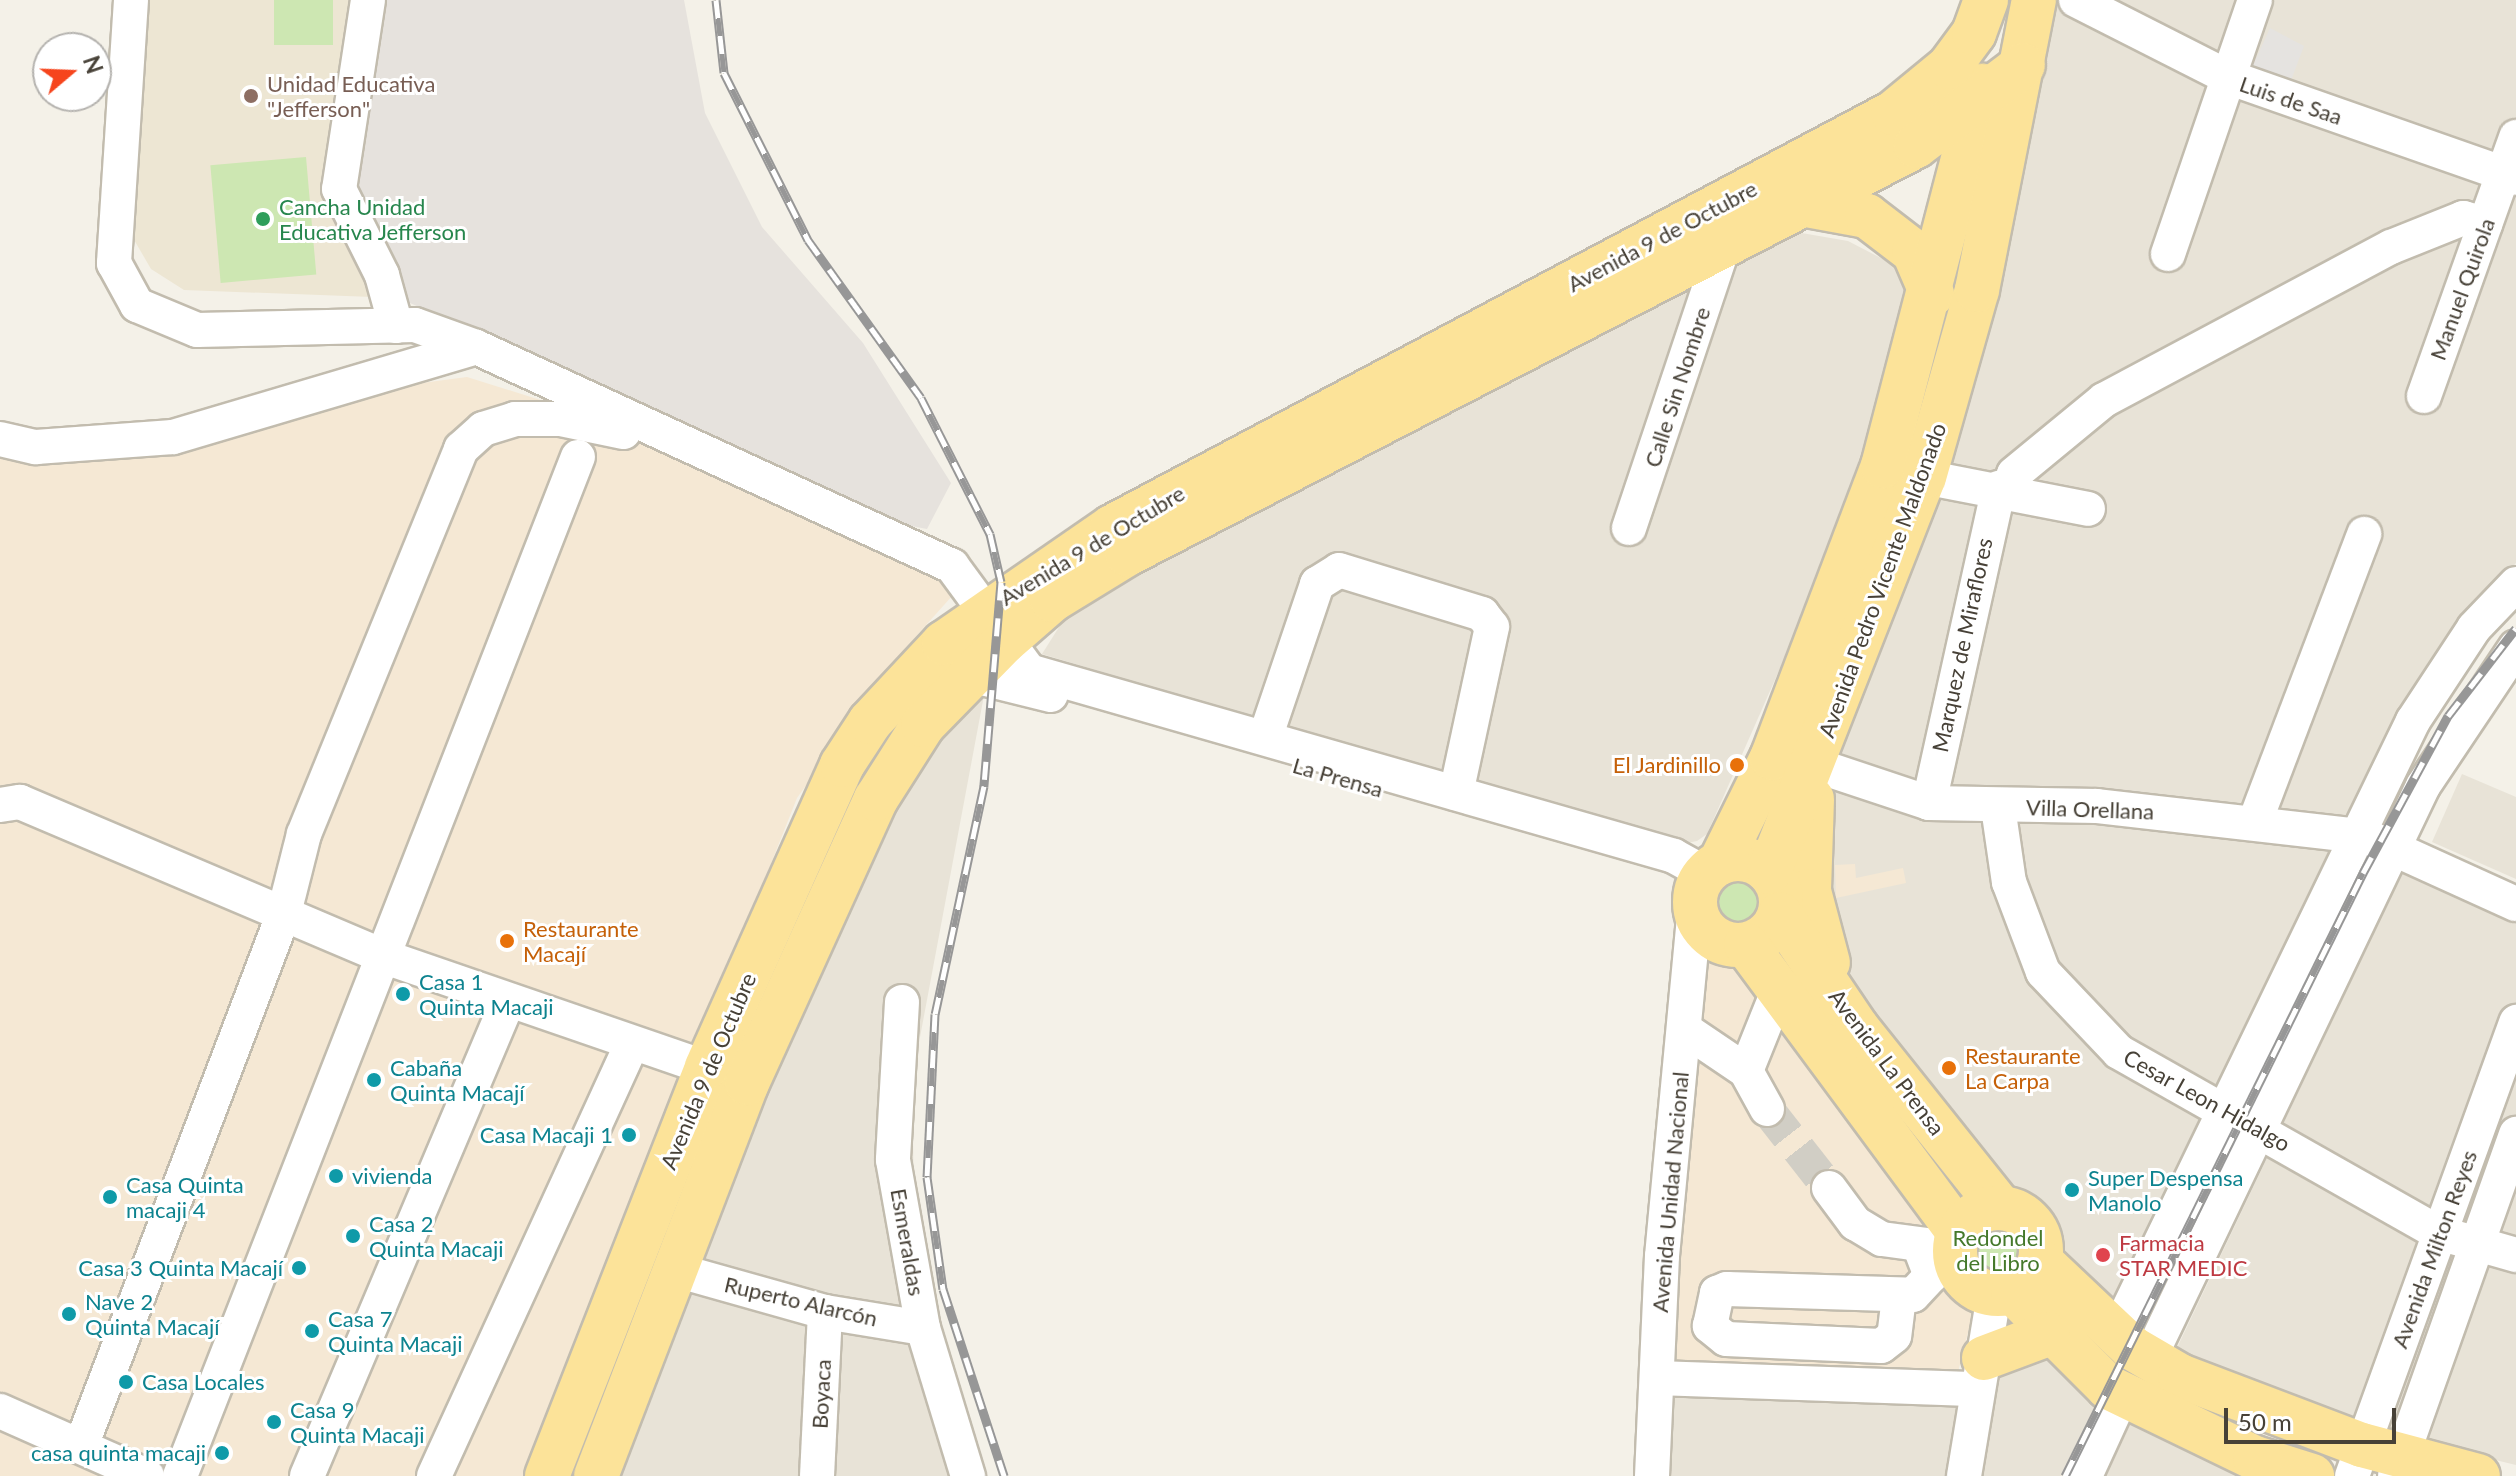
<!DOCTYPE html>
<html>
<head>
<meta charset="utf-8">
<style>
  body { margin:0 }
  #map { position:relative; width:2516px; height:1476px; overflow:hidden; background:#f4f1e8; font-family:Lato,sans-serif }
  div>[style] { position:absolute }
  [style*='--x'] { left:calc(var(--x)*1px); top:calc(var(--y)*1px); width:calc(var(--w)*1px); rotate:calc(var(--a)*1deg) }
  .residential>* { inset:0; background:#e8e3d7; transform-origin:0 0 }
  .commercial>* { inset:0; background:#f5e8d4 }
  .industrial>* { inset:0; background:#e6e2dd }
  .education>* { inset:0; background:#ede6d3 }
  .green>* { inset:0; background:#cde7b2; transform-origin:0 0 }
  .round { border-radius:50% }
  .parking>* { inset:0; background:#e5e3e0 }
  .minor-tunnel>* { height:34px; margin-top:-17px; transform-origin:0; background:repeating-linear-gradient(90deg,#d1cec5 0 34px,transparent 0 51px) }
  .roads { filter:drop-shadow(2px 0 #c2bcae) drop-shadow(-2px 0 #c2bcae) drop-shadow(0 2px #c2bcae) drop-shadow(0 -2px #c2bcae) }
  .minor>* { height:34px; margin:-17px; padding:0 17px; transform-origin:17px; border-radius:17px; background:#fff }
  .major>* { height:44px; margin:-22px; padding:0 22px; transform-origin:22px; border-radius:22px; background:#fce399 }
  .major>.ring { margin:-22px; padding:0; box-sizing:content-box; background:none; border:44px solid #fce399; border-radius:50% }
  .rail>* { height:9px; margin-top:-4.5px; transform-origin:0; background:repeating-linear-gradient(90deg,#fff 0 18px,#979797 0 36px); box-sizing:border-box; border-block:2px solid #979797 }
  .dots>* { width:22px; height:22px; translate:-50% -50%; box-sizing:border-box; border:4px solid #fff; border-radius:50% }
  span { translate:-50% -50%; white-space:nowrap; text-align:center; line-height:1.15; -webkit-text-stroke:6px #fff; paint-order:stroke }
  .education-label { font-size:22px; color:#785e54 }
  .left { translate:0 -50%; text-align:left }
  .street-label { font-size:22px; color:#474137 }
  .leisure-label { font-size:22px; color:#27864d }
  .food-label { font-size:22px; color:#c56008 }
  .right { translate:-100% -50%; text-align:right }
  .culture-label { font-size:22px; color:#0d838f }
  .park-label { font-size:22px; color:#45792b }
  .health-label { font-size:22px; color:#be3a42 }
  .north { position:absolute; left:32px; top:32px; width:80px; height:80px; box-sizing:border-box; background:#fff; border:2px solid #b5b3af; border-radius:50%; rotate:71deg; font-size:22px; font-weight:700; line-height:32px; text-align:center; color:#474137 }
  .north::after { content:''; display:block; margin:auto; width:28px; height:36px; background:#f6451d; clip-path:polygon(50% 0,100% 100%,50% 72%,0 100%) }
  .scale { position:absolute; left:2224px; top:1408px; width:172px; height:36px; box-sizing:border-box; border:4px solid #474137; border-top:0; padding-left:10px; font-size:24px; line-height:28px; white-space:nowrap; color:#474137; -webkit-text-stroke:6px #fff; paint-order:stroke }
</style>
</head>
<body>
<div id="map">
  <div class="residential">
    <i style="clip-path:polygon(2049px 0,2516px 0,2516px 563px,2464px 621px,2399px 715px,2114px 1308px,2061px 1271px,2040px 1211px,2007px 1194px,1844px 998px,1824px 828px,1842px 747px,1930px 498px)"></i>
    <i style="clip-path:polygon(1790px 231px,1848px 241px,1902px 269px,1916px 289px,1818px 582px,1707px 834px,1697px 841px,1677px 845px,1042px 654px,1066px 616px,1126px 575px)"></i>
    <i style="clip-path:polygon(985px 690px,912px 1080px,914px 1200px,934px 1320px,987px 1476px,612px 1476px,763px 1090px,894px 810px,942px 734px)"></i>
    <i style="clip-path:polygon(2462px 774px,2516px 797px,2516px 879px,2432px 842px)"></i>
    <i style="clip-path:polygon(2404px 869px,2516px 923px,2516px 1465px,2347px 1424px,2176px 1350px)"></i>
    <i style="clip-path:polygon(2041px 1358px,2058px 1363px,2270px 1476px,1973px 1476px,1993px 1375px)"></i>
    <i style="left:1668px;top:1370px;width:290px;height:106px"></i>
  </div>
  <div class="commercial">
    <i style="clip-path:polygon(467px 377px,553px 404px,941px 577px,953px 595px,901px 653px,797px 798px,528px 1476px,0 1476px,0 458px,182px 452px,422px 383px)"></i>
    <i style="clip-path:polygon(1855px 864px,1856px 878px,1903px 868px,1906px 883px,1836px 898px,1835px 865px)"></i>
    <i style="clip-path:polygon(1699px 958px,1740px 970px,1779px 1031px,1923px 1211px,1931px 1268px,1973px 1313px,1958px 1372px,1668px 1370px)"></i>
  </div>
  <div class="industrial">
    <i style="clip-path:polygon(378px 0,684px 0,705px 113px,762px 227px,863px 343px,951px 483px,927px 529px,896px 523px,399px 298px,343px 191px)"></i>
  </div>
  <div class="education">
    <i style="clip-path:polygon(148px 0,378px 0,343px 191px,399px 298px,184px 290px,151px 269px,133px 238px)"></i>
  </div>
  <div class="green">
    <i style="left:274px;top:0;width:59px;height:45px"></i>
    <i style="left:306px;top:157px;width:118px;height:96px;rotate:85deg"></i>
    <i class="round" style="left:1706px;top:868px;width:68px;height:68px"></i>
    <i class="round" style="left:1963px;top:1214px;width:70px;height:70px"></i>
  </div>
  <div class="parking">
    <i style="clip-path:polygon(2270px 28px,2304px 46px,2287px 91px,2248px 76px)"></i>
  </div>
  <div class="minor-tunnel">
    <i style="--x:1767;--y:1109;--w:100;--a:51.9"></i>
  </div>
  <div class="roads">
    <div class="minor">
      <i style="--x:131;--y:0;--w:264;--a:93.7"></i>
      <i style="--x:114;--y:263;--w:48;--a:61.3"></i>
      <i style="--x:137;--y:305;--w:65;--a:22.6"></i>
      <i style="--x:197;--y:330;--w:218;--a:-1.3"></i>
      <i style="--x:415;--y:325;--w:65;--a:19.8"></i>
      <i style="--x:476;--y:347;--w:524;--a:24.71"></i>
      <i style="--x:952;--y:566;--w:130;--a:53.7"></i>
      <i style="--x:1029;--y:671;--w:671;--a:16"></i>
      <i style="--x:1674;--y:856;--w:37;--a:29"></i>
      <i style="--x:368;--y:0;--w:191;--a:98.7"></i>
      <i style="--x:339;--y:189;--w:96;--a:63.4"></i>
      <i style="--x:382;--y:275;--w:53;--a:74.6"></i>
      <i style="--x:2076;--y:0;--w:170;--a:26.9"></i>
      <i style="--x:2228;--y:77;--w:305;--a:19.3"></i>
      <i style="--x:2168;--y:254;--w:268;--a:-71.1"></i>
      <i style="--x:2424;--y:396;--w:275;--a:-70.4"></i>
      <i style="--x:0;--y:439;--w:37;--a:13"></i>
      <i style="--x:36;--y:447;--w:137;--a:-4.2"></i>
      <i style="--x:173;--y:437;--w:316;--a:-16.5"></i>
      <i style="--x:1924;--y:477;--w:167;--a:11"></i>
      <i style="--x:2010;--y:490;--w:16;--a:-76"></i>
      <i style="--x:2014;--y:474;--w:117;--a:-39.4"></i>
      <i style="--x:2104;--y:400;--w:325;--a:-28.1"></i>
      <i style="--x:2391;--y:247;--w:78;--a:-21.9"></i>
      <i style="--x:2463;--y:218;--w:23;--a:15"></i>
      <i style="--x:1629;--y:528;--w:299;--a:-71.5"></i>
      <i style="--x:974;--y:676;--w:79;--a:13.9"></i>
      <i style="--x:1265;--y:738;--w:163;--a:-71.3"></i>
      <i style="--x:1317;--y:584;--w:26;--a:-32"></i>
      <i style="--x:1339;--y:570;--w:150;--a:17.1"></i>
      <i style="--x:1482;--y:614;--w:16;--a:52"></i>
      <i style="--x:1492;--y:627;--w:170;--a:102.2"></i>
      <i style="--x:1815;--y:765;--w:120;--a:18.4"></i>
      <i style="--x:1929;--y:803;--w:168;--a:1"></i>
      <i style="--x:2097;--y:806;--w:273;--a:6.5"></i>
      <i style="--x:2368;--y:837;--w:162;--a:24.4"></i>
      <i style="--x:1929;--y:803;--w:323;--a:-77.5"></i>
      <i style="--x:0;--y:805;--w:20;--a:-9"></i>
      <i style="--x:20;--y:802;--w:397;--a:23"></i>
      <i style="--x:385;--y:957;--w:363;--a:19"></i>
      <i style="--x:1998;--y:807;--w:76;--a:81.7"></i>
      <i style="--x:2009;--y:882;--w:96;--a:69.3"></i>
      <i style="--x:2043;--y:972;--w:110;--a:46.5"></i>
      <i style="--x:2119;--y:1052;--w:368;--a:29.5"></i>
      <i style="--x:2439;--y:1233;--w:80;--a:15.9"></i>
      <i style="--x:2256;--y:819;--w:305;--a:-69.2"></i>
      <i style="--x:902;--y:1002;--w:158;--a:93.3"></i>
      <i style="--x:893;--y:1160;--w:171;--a:79.9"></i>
      <i style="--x:923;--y:1328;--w:155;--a:73.1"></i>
      <i style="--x:1684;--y:1029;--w:75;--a:34.1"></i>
      <i style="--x:1767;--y:1109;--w:43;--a:-118.9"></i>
      <i style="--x:1746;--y:1071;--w:88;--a:-68.1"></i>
      <i style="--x:1829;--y:1188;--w:44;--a:53.4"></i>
      <i style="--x:1855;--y:1223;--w:31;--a:31"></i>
      <i style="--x:1882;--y:1239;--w:61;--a:7.6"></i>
      <i style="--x:679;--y:1271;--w:152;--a:15.7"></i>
      <i style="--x:825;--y:1312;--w:99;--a:9.3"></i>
      <i style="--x:1899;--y:1297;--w:39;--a:97"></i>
      <i style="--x:1894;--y:1336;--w:16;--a:142"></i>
      <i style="--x:1881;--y:1346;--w:155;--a:-177.4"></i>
      <i style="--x:1726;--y:1339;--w:21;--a:-141"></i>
      <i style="--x:1710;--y:1326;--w:34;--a:-78"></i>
      <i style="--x:1717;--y:1293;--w:11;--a:-22"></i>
      <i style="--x:1727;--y:1289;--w:186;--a:1.8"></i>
      <i style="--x:1913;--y:1295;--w:26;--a:-47"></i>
      <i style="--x:1931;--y:1276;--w:33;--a:-111"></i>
      <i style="--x:2116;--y:1335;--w:682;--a:-64.19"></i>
      <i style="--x:2413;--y:721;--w:111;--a:-56.7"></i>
      <i style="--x:2474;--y:628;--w:61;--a:-46.3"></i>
      <i style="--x:2149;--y:1359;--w:635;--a:-64.44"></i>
      <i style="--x:2423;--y:786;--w:167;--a:-56.2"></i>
      <i style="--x:1657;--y:1378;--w:321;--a:2"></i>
      <i style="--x:0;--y:1411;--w:161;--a:23.9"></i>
      <i style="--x:81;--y:1446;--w:570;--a:-69.15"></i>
      <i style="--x:284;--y:913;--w:81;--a:-75.8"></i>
      <i style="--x:304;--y:834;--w:416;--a:-67.8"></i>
      <i style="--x:461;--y:449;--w:30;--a:-42"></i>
      <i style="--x:483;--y:429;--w:34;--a:-17"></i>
      <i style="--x:515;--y:419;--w:46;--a:0"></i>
      <i style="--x:561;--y:419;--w:64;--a:11.7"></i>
      <i style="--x:180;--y:1476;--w:1094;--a:-68.67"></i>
      <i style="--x:307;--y:1476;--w:516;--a:-67.06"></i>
      <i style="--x:434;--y:1476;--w:476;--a:-65.4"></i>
      <i style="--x:817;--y:1476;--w:164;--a:-87.2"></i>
      <i style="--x:1652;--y:1476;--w:220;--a:-87.4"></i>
      <i style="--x:1662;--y:1256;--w:350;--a:-84.6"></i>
      <i style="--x:1964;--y:1476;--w:184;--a:-80.6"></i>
      <i style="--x:2085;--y:1476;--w:89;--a:-65.4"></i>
      <i style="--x:2352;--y:1476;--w:483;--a:-70.1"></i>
      <i style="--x:2395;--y:1476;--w:363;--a:-70.5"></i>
    </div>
    <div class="major">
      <i style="--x:1807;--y:205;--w:61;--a:10.4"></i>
      <i style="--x:1867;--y:216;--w:59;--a:37.5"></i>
      <i style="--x:1914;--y:252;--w:46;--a:66.8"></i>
      <i style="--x:1812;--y:799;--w:92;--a:91.9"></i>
      <i style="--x:1809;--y:891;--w:74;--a:75.2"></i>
      <i class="ring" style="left:1695px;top:859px;width:42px;height:42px"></i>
      <i style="--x:1720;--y:863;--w:117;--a:-63.7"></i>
      <i style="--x:1772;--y:758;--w:312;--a:-69.2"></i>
      <i style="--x:1883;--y:466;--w:393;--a:-75.4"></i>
      <i style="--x:1769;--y:872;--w:424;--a:-68.6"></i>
      <i style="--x:1924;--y:477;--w:194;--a:-74.2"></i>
      <i style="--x:1977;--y:290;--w:296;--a:-78.9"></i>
      <i style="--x:1780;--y:914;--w:138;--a:56"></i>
      <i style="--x:1857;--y:1028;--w:229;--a:51.4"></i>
      <i style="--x:1746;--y:945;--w:358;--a:53.5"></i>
      <i class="ring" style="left:1955px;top:1208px;width:42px;height:42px"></i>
      <i style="--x:2040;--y:1261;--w:127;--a:43.4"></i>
      <i style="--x:2132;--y:1348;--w:56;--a:30.3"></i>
      <i style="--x:2180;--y:1376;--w:195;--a:20.8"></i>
      <i style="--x:2362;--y:1445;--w:120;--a:15"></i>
      <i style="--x:2013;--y:1292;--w:134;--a:45"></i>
      <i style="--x:2108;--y:1387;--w:163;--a:25.8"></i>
      <i style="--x:2255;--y:1458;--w:60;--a:17.5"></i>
      <i style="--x:1984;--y:1358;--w:68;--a:-20.6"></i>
      <i style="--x:547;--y:1476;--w:439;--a:-68.6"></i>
      <i style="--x:707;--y:1067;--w:331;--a:-65.9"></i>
      <i style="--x:842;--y:765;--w:51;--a:-56.9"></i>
      <i style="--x:870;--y:722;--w:108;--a:-46.9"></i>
      <i style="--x:944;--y:643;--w:204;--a:-34.6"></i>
      <i style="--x:1112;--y:527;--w:884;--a:-27.93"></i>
      <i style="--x:1893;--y:113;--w:72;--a:-39.4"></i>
      <i style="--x:1949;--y:67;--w:42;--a:-53.7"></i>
      <i style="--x:1974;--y:33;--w:35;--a:-70"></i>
      <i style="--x:596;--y:1476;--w:421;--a:-69"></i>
      <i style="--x:747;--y:1083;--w:312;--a:-65.6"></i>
      <i style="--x:876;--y:799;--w:88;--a:-57.6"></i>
      <i style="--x:923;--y:725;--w:116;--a:-45.7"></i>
      <i style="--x:1004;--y:642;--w:64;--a:-41.2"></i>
      <i style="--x:1052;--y:600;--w:88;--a:-31.5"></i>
      <i style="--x:1127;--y:554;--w:888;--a:-27.34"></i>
      <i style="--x:1916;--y:146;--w:134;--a:-37.1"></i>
    </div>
  </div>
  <div class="rail">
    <i style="--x:716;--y:0;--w:73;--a:83.7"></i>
    <i style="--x:724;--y:73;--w:187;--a:63.3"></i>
    <i style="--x:808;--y:240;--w:194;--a:54.4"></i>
    <i style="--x:921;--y:398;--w:153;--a:63.1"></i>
    <i style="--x:990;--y:534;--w:49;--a:77.1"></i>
    <i style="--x:1001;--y:582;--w:205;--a:94.8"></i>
    <i style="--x:984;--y:786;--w:233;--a:102.1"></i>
    <i style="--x:935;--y:1014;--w:163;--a:92.8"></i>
    <i style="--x:927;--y:1177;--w:113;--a:81.9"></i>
    <i style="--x:943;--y:1289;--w:197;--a:71.9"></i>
    <i style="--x:2065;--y:1476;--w:673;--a:-63.7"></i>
    <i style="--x:2363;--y:873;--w:179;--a:-61.6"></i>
    <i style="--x:2448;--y:716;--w:111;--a:-52.3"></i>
  </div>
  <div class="dots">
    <i style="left:251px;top:96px;background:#8d6e63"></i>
    <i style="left:263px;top:219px;background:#2e9e5b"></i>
    <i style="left:1737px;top:765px;background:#e8710a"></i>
    <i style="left:507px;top:941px;background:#e8710a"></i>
    <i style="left:403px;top:994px;background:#0f9aa8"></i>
    <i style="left:1949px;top:1068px;background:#e8710a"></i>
    <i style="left:374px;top:1080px;background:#0f9aa8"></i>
    <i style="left:629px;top:1135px;background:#0f9aa8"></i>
    <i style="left:336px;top:1176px;background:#0f9aa8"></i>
    <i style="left:2072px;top:1190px;background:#0f9aa8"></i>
    <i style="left:110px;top:1197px;background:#0f9aa8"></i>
    <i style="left:353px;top:1236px;background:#0f9aa8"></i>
    <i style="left:2103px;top:1255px;background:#e0444e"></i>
    <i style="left:299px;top:1268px;background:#0f9aa8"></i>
    <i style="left:69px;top:1314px;background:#0f9aa8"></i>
    <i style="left:312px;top:1331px;background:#0f9aa8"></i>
    <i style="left:126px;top:1382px;background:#0f9aa8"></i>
    <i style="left:274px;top:1422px;background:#0f9aa8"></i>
    <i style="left:222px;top:1453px;background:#0f9aa8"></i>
  </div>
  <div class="education-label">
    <span class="left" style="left:267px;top:96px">Unidad Educativa<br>"Jefferson"</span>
  </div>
  <div class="street-label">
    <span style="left:2291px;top:100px;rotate:19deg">Luis de Saa</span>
    <span style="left:1662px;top:236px;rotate:-28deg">Avenida 9 de Octubre</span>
    <span style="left:2462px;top:289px;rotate:-70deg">Manuel Quirola</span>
    <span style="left:1677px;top:387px;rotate:-72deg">Calle Sin Nombre</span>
    <span style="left:1092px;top:545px;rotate:-31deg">Avenida 9 de Octubre</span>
    <span style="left:1882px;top:580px;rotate:-70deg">Avenida Pedro Vicente Maldonado</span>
    <span style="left:1962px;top:645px;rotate:-78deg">Marquez de Miraflores</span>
    <span style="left:1338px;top:777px;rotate:16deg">La Prensa</span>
    <span style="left:2090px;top:809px;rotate:2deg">Villa Orellana</span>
    <span style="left:1887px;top:1062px;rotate:53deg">Avenida La Prensa</span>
    <span style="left:708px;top:1071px;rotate:-67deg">Avenida 9 de Octubre</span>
    <span style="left:2207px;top:1100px;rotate:29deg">Cesar Leon Hidalgo</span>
    <span style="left:1670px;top:1192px;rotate:-85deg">Avenida Unidad Nacional</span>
    <span style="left:908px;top:1242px;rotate:80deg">Esmeraldas</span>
    <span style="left:2434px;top:1249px;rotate:-70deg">Avenida Milton Reyes</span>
    <span style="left:801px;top:1301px;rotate:13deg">Ruperto Alarcón</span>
    <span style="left:821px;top:1394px;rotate:-87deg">Boyaca</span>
  </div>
  <div class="leisure-label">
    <span class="left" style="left:279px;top:219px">Cancha Unidad<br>Educativa Jefferson</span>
  </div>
  <div class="food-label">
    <span class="right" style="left:1721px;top:765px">El Jardinillo</span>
    <span class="left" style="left:523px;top:941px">Restaurante<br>Macají</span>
    <span class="left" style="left:1965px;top:1068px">Restaurante<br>La Carpa</span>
  </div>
  <div class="culture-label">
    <span class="left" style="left:419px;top:994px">Casa 1<br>Quinta Macaji</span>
    <span class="left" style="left:390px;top:1080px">Cabaña<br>Quinta Macají</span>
    <span class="right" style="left:613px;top:1135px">Casa Macaji 1</span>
    <span class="left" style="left:352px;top:1176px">vivienda</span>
    <span class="left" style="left:2088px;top:1190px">Super Despensa<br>Manolo</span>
    <span class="left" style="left:126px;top:1197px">Casa Quinta<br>macaji 4</span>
    <span class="left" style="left:369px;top:1236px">Casa 2<br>Quinta Macaji</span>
    <span class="right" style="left:283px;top:1268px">Casa 3 Quinta Macají</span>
    <span class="left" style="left:85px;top:1314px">Nave 2<br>Quinta Macají</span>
    <span class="left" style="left:328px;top:1331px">Casa 7<br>Quinta Macaji</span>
    <span class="left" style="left:142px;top:1382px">Casa Locales</span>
    <span class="left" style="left:290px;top:1422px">Casa 9<br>Quinta Macaji</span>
    <span class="right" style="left:206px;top:1453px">casa quinta macaji</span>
  </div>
  <div class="park-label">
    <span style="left:1998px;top:1250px">Redondel<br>del Libro</span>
  </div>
  <div class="health-label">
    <span class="left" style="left:2119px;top:1255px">Farmacia<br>STAR MEDIC</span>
  </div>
  <div class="north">N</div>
  <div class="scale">50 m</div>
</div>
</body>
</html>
